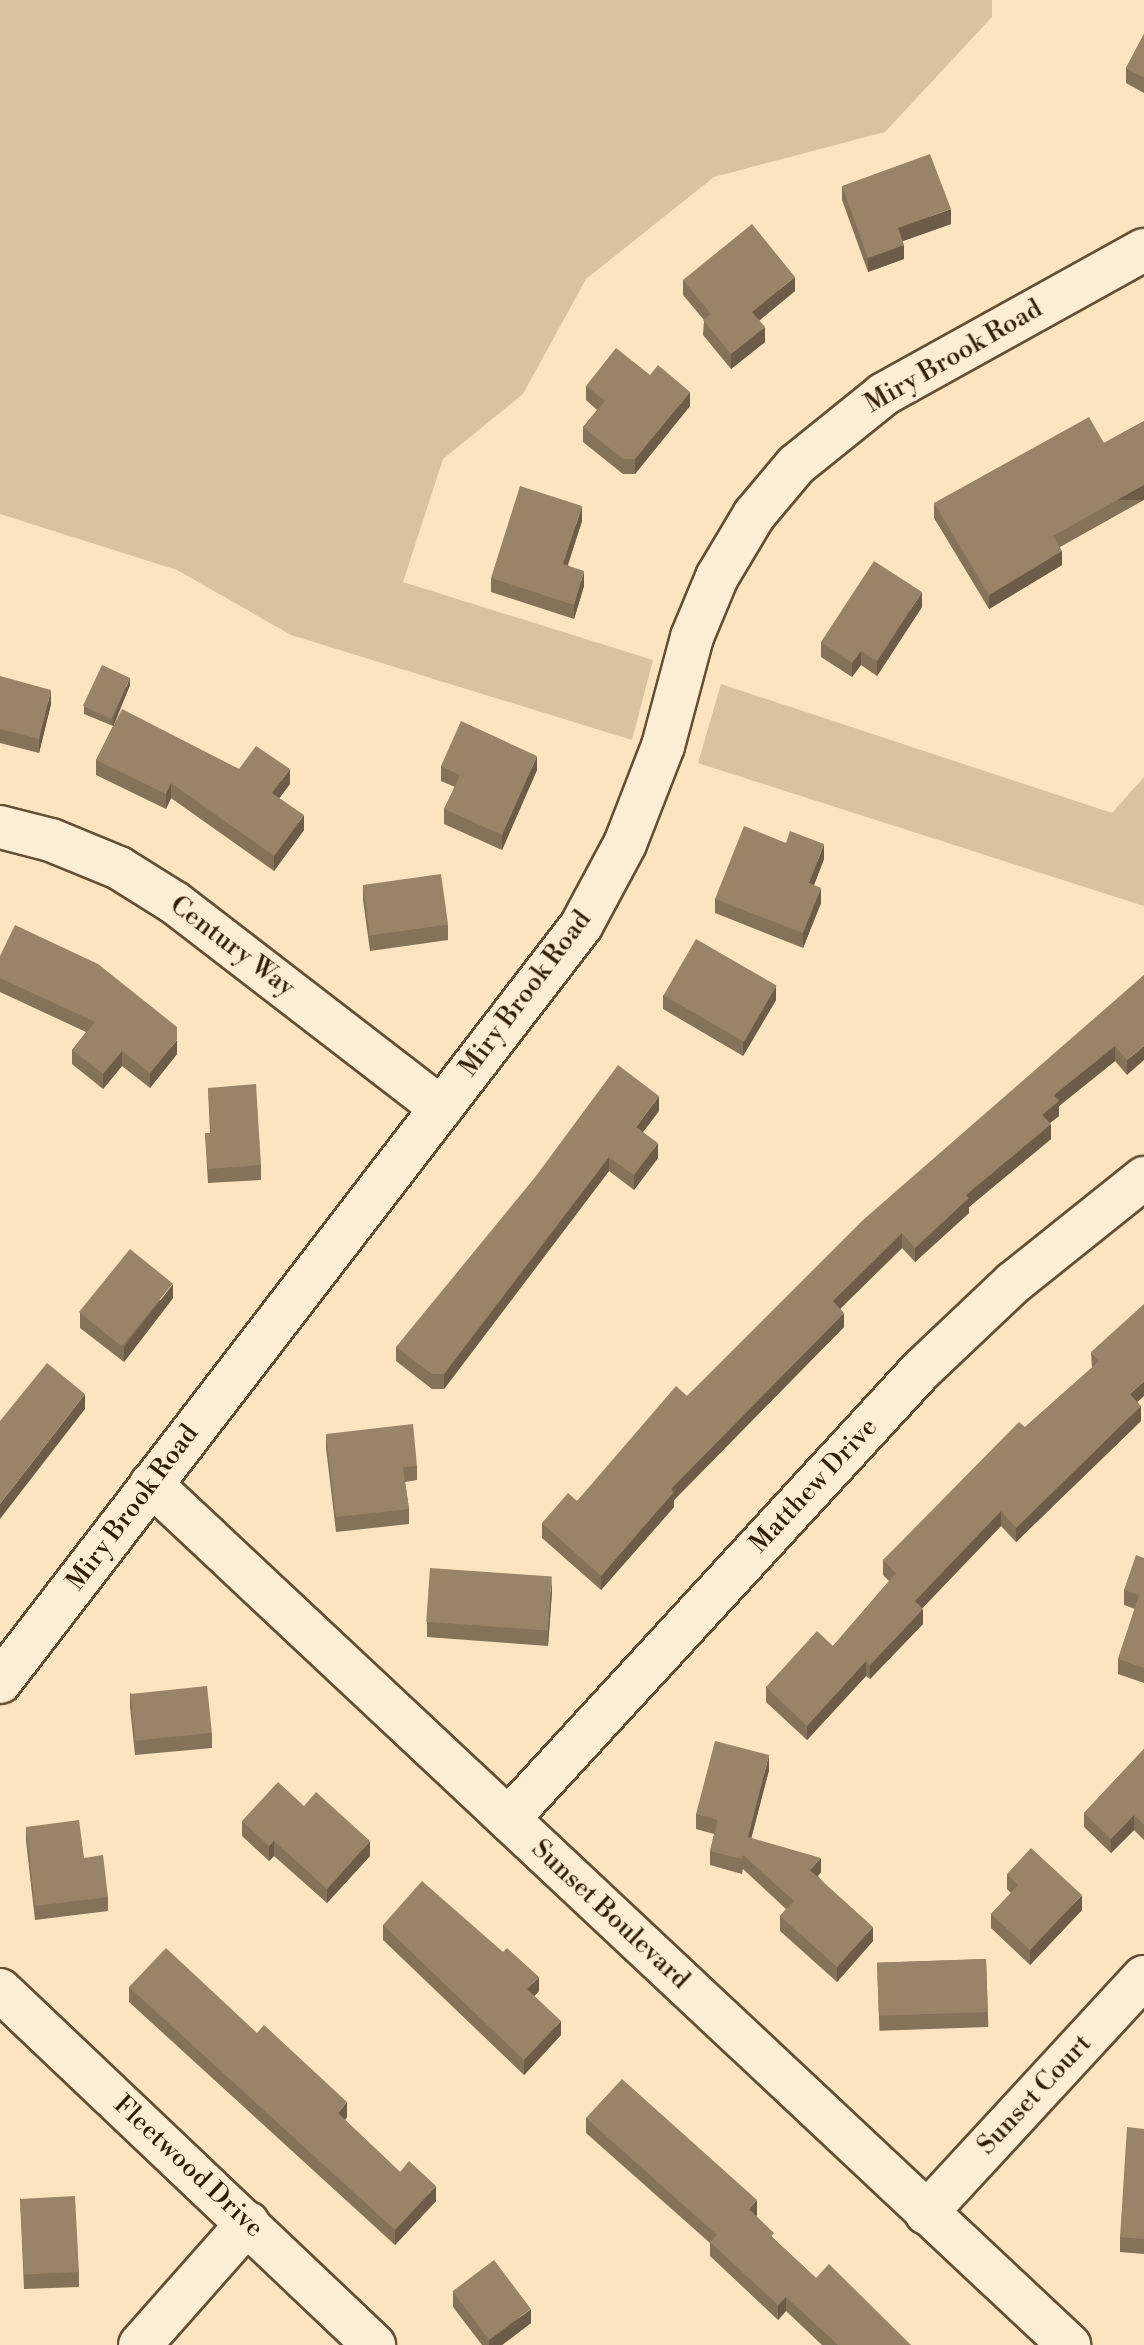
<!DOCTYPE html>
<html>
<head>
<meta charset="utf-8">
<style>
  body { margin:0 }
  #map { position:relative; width:1144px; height:2345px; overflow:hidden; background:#fbe4bf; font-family:"Libre Bodoni",serif }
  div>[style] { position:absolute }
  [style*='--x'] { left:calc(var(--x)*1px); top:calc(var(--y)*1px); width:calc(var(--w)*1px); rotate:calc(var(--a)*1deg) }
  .green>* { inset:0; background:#d9c2a0 }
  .roads { filter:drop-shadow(2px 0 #644f35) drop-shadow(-2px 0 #644f35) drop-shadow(0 2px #644f35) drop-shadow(0 -2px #644f35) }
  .street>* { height:42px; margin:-21px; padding:0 21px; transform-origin:21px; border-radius:21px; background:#fcedd5 }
  .wall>* { inset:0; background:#847259; transform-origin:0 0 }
  .shaded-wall>* { inset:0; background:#6c5c48; transform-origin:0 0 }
  .building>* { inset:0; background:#9a8467; transform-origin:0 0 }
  span { translate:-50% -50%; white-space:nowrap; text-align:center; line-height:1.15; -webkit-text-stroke:7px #fcedd5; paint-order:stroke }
  .street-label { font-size:26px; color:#311d07 }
</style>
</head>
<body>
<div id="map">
  <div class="green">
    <i style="clip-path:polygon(0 0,992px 0,992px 17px,885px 132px,714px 177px,586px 279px,523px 394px,443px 459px,403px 582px,653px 660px,632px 740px,291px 635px,177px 570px,0 514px)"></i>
    <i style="clip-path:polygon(721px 684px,1112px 813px,1144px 777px,1144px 906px,698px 763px)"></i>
  </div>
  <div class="roads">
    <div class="street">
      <i style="--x:0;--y:827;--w:53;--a:14.3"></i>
      <i style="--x:51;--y:840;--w:74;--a:22.4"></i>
      <i style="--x:119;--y:868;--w:66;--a:32"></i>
      <i style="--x:175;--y:903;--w:336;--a:37.6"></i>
      <i style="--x:151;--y:1484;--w:1259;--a:43.16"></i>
      <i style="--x:0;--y:1682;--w:953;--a:-52.46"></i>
      <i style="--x:581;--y:926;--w:93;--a:-61.8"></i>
      <i style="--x:625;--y:844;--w:105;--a:-68.8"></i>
      <i style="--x:663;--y:746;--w:113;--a:-75.1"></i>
      <i style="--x:692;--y:637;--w:65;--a:-67.4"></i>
      <i style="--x:717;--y:577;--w:72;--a:-59.2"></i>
      <i style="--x:754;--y:515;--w:65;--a:-50"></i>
      <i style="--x:796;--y:465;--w:113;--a:-38.9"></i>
      <i style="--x:884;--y:394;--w:297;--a:-29"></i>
      <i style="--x:508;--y:1819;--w:610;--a:-47.39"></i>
      <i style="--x:921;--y:1370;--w:127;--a:-43.4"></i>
      <i style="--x:1013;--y:1283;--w:168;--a:-38.7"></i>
      <i style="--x:0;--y:1990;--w:516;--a:43.51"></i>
      <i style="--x:926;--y:2213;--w:321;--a:-47.3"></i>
      <i style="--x:140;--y:2345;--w:163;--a:-48.5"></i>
    </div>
  </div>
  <div class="wall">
    <i style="clip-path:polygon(1144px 34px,1144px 93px,1126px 83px,1126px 68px)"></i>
    <i style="clip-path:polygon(842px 186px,951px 224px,902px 241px,904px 259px,868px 272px,842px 200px)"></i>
    <i style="clip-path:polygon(683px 280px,795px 291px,759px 321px,765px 342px,731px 369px,703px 335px,704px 320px,683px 295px)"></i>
    <i style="clip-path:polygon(586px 386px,690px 406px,635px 474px,623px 474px,583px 442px,583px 427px,597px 410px,586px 400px)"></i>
    <i style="clip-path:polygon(1144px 421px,1144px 500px,1060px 547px,1062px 565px,989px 609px,934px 518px,934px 503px,1104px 443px)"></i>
    <i style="clip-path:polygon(582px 521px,568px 565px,584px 586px,574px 619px,491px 592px,491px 578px)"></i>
    <i style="clip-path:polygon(922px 607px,877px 676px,861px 665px,852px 677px,821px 657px,821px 642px)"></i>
    <i style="clip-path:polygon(0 676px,51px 704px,39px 753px,0 743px)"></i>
    <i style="clip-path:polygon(130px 685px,114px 725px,239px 769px,290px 784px,279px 798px,304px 830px,274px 871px,171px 798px,166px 809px,96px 775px,96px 760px,113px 726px,84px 714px,84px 706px)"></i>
    <i style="clip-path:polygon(441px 766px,537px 770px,502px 850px,444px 824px,444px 809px,455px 787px,441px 781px)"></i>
    <i style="clip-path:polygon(824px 859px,814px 885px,821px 903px,803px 948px,715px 913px,715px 899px)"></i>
    <i style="clip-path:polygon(363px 886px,448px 925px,448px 940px,370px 951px,363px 900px)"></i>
    <i style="clip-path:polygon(0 956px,177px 1054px,150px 1088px,122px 1066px,103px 1089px,72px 1064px,72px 1050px,86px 1032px,0 992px)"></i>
    <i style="clip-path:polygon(1144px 975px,1127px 1075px,1115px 1061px,1059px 1106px,1059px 1116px,1050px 1123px,1051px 1139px,969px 1207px,969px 1213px,915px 1262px,902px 1248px,840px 1308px,844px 1327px,674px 1500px,674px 1507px,601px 1590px,542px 1538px,542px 1523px,577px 1501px,687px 1396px)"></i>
    <i style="clip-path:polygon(663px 995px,776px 1000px,743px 1056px,663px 1009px)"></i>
    <i style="clip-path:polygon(208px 1088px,261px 1165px,261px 1180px,208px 1183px,205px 1133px,210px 1133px)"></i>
    <i style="clip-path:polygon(659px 1111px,643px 1132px,658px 1158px,634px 1190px,609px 1171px,444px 1389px,432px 1389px,396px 1361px,396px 1347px)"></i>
    <i style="clip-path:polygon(173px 1298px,124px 1362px,80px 1328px,80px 1313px)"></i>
    <i style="clip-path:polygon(1091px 1352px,1137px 1402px,1141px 1421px,1016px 1542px,1001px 1526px,922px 1608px,923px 1624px,870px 1679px,866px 1676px,807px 1740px,766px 1702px,766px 1687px,833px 1646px,889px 1581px,883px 1575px,883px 1560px,1025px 1427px,1092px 1368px)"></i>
    <i style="clip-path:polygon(326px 1434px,417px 1466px,417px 1480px,405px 1482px,409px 1509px,409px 1524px,336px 1532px,326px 1448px)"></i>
    <i style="clip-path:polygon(1144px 1558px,1144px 1683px,1118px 1674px,1118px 1659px,1135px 1609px,1124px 1605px,1124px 1590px)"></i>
    <i style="clip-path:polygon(552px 1591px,548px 1646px,427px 1637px,427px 1622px)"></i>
    <i style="clip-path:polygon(130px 1693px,212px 1733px,212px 1748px,135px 1755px,130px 1707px)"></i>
    <i style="clip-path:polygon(1144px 1749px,1144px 1840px,1134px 1830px,1111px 1853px,1084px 1827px,1084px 1813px)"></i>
    <i style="clip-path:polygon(769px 1770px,751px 1838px,821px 1872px,818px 1876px,873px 1941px,837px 1982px,780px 1931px,780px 1916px,786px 1909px,743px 1869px,742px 1874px,710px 1865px,710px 1851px,714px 1834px,696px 1829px,696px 1814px)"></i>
    <i style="clip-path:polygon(304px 1806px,370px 1856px,327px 1903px,274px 1856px,269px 1861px,242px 1836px,242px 1821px)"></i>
    <i style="clip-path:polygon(26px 1827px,84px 1858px,108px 1897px,108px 1911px,35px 1920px,26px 1841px)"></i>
    <i style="clip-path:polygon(1007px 1874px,1082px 1910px,1030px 1965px,991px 1928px,991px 1914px,1011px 1893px,1007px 1889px)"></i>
    <i style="clip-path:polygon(383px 1925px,503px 1952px,539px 1991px,534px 1996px,561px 2035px,524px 2075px,383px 1940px)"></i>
    <i style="left:986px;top:1959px;width:68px;height:109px;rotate:88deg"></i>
    <i style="clip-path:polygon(129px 1987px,347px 2117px,345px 2120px,400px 2172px,436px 2201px,395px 2245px,129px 2002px)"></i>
    <i style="clip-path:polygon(586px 2118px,757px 2215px,756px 2216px,774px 2239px,816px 2278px,911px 2345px,822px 2345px,786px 2311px,778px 2320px,710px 2256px,710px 2243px,586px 2133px)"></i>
    <i style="clip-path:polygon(1144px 2129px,1144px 2254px,1120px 2252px,1120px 2237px)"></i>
    <i style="clip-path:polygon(20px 2198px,79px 2272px,79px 2287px,24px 2289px)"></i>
    <i style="clip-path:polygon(453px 2292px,531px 2323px,502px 2345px,482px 2345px,453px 2307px)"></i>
  </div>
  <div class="shaded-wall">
    <i style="clip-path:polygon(951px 209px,951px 224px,898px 243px,898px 228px)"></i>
    <i style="clip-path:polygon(904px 245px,904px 259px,868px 272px,868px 258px)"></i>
    <i style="clip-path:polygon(795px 277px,795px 291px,752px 326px,752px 312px)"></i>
    <i style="clip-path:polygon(765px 327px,765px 342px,731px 369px,731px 354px)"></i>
    <i style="clip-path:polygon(690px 392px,690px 406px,635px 474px,635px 459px)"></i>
    <i style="left:1144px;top:485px;width:15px;height:104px;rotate:90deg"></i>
    <i style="clip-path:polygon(582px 506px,582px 521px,563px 579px,563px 564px)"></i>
    <i style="clip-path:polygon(1062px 551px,1062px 565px,989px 609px,989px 595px)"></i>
    <i style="clip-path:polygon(584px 571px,584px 586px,574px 619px,574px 605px)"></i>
    <i style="clip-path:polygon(922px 592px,922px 607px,877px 676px,877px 661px)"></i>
    <i style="clip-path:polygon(861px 651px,861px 665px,852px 677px,852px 663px)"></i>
    <i style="clip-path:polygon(130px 678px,130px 685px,113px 726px,113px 718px)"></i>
    <i style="clip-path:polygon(51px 690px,51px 704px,39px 753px,39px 739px)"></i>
    <i style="clip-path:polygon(537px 756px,537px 770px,502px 850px,502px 835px)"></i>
    <i style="clip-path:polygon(290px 769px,290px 784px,272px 808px,272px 793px)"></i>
    <i style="clip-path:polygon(171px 783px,171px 798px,166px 809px,166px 794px)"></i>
    <i style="clip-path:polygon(304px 815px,304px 830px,274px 871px,274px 856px)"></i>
    <i style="clip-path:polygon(824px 844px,824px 859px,809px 898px,809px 883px)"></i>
    <i style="clip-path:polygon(821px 888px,821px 903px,803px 948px,803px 933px)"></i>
    <i style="clip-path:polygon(776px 986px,776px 1000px,743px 1056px,743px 1042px)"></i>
    <i style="clip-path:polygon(177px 1040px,177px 1054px,150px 1088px,150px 1073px)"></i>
    <i style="clip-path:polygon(1115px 1046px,1115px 1061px,1059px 1106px,1059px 1116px,1042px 1129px,1042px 1115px,1054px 1095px)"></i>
    <i style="clip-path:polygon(1144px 1046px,1144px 1060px,1127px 1075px,1127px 1060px)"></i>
    <i style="clip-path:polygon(122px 1051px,122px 1066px,103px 1089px,103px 1074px)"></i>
    <i style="clip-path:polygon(659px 1096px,659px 1111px,636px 1141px,636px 1127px)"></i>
    <i style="clip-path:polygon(1051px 1124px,1051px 1139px,969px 1207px,969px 1213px,915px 1262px,915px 1248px,966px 1195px)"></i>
    <i style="clip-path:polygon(658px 1143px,658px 1158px,634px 1190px,634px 1175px)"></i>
    <i style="clip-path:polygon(609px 1157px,609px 1171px,444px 1389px,444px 1374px)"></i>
    <i style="clip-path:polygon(902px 1233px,902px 1248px,833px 1316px,833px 1301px)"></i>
    <i style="clip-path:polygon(173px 1284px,173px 1298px,124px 1362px,124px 1347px)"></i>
    <i style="clip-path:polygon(844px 1313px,844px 1327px,674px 1500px,674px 1507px,601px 1590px,601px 1576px,671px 1489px)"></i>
    <i style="clip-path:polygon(1144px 1381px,1144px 1396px,1130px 1409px,1130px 1394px)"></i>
    <i style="clip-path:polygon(85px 1394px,85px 1409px,0 1519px,0 1504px)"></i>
    <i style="clip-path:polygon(1141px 1406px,1141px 1421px,1016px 1542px,1016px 1528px)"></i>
    <i style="clip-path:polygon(1001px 1511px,1001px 1526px,915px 1616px,915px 1601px)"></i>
    <i style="clip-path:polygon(552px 1576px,552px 1591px,548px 1646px,548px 1631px)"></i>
    <i style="clip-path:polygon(923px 1609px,923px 1624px,870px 1679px,870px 1665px)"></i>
    <i style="clip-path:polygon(866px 1661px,866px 1676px,807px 1740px,807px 1726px)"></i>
    <i style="clip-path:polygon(769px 1755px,769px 1770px,748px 1851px,748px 1837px)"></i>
    <i style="clip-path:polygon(1134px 1815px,1134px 1830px,1111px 1853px,1111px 1839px)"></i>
    <i style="clip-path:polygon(274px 1841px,274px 1856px,269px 1861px,269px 1846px)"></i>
    <i style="clip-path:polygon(370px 1841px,370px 1856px,327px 1903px,327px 1889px)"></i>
    <i style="clip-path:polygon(821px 1858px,821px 1872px,810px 1884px,810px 1870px)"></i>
    <i style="clip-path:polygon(1082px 1895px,1082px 1910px,1030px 1965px,1030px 1950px)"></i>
    <i style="clip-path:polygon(873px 1927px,873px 1941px,837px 1982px,837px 1967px)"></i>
    <i style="clip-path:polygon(539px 1977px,539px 1991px,527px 2004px,527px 1989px)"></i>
    <i style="clip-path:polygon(561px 2021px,561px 2035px,524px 2075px,524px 2060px)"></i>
    <i style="clip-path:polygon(347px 2102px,347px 2117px,338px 2128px,338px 2113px)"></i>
    <i style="clip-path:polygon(436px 2186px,436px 2201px,395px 2245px,395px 2230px)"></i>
    <i style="clip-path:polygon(757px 2200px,757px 2215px,749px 2224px,749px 2209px)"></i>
    <i style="clip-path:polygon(786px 2297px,786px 2311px,778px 2320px,778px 2305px)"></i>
    <i style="clip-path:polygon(531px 2309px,531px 2323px,502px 2345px,489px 2345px,489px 2340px)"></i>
  </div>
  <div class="building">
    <i style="clip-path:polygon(1144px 34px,1144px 78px,1126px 68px)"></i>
    <i style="clip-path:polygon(930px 154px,951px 209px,898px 228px,904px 245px,868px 258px,842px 186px)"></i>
    <i style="clip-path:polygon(752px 224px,795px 277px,752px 312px,765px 327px,731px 354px,703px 320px,711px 314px,683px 280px)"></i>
    <i style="clip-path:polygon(616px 348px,650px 375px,658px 365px,690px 392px,635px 459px,623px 459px,583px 427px,605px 401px,586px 386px)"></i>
    <i style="clip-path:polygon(1089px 417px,1104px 443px,1144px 421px,1144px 485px,1053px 536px,1062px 551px,989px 595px,934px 503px)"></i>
    <i style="clip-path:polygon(520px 486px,582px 506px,563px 564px,584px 571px,574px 605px,491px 578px)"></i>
    <i style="clip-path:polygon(874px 561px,922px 592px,877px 661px,861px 651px,852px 663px,821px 642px)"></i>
    <i style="left:102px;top:665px;width:31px;height:45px;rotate:25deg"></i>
    <i style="clip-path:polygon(0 676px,51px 690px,39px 739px,0 729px)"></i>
    <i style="clip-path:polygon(122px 709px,239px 769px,256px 746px,290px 769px,272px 793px,304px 815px,274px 856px,171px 783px,166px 794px,96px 760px)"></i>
    <i style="clip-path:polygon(461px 721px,537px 756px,502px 835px,444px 809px,460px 775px,441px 766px)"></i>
    <i style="clip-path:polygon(744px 826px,786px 843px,790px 831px,824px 844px,809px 883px,821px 888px,803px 933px,715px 899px)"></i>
    <i style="left:441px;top:874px;width:51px;height:79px;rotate:82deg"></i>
    <i style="clip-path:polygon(15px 925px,98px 964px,177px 1027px,177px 1040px,150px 1073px,122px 1051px,103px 1074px,72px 1050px,95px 1022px,0 978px,0 956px)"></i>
    <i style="left:696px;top:939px;width:93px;height:65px;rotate:30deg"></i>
    <i style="clip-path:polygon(1144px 975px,1144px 1046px,1127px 1060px,1115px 1046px,1054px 1095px,1059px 1101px,1042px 1115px,1051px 1124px,966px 1195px,969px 1198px,915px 1248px,902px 1233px,833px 1301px,844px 1313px,671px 1489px,674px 1492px,601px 1576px,542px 1523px,568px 1493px,577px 1501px,676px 1386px,687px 1396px,863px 1220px)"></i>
    <i style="clip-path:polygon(618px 1065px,659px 1096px,636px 1127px,658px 1143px,634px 1175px,609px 1157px,444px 1374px,432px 1374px,396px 1347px,536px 1176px)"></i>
    <i style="clip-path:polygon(256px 1084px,261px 1165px,208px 1169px,205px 1133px,211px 1133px,208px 1088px)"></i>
    <i style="left:130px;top:1249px;width:55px;height:81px;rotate:39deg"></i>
    <i style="clip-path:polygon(1144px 1304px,1144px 1381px,1130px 1394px,1141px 1406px,1016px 1528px,1001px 1511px,915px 1601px,923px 1609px,870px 1665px,866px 1661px,807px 1726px,766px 1687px,817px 1631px,833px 1646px,896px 1573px,883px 1560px,1019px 1422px,1025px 1427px,1099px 1361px,1091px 1352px)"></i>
    <i style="clip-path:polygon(47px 1363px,85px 1394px,0 1504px,0 1421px)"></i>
    <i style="clip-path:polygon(413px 1424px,417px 1466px,403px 1467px,409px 1509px,336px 1517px,326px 1434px)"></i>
    <i style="clip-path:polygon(1136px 1555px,1144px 1558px,1144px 1668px,1118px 1659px,1139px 1595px,1124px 1590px)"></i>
    <i style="left:430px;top:1568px;width:122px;height:54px;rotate:4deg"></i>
    <i style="left:207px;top:1686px;width:47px;height:77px;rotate:84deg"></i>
    <i style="clip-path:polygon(715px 1741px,769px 1755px,748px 1837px,821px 1858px,810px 1870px,873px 1927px,837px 1967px,780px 1916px,794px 1901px,743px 1855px,742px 1859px,710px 1851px,718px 1820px,696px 1814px)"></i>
    <i style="clip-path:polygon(1144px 1749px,1144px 1825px,1134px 1815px,1111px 1839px,1084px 1813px)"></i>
    <i style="clip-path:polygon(278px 1782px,304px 1806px,316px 1792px,370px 1841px,327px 1889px,274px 1841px,269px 1846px,242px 1821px)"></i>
    <i style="clip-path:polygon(79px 1820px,84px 1858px,103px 1855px,108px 1897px,35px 1906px,26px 1827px)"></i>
    <i style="clip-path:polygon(1031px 1848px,1082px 1895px,1030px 1950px,991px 1914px,1018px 1885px,1007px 1874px)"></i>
    <i style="clip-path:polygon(422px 1881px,503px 1952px,507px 1948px,539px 1977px,527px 1989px,561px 2021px,524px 2060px,383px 1925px)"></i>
    <i style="clip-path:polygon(166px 1948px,257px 2033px,264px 2025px,347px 2102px,338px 2113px,400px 2172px,409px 2161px,436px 2186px,395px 2230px,129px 1987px)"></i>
    <i style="left:986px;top:1959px;width:53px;height:109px;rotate:88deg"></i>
    <i style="clip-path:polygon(622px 2079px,757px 2200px,749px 2209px,774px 2233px,771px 2236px,816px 2278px,829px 2264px,911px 2345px,838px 2345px,786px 2297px,778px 2305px,710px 2242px,717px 2235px,586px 2118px)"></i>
    <i style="clip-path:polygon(1127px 2127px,1144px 2129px,1144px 2239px,1120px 2237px)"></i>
    <i style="left:75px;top:2196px;width:76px;height:55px;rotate:87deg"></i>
    <i style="left:494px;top:2260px;width:61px;height:52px;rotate:53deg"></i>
  </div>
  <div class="street-label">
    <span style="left:954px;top:357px;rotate:-30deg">Miry Brook Road</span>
    <span style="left:232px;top:947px;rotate:37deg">Century Way</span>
    <span style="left:526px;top:994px;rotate:-53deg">Miry Brook Road</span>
    <span style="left:814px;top:1486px;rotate:-47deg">Matthew Drive</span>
    <span style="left:133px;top:1508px;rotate:-53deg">Miry Brook Road</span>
    <span style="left:610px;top:1915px;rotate:43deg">Sunset Boulevard</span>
    <span style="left:1035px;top:2095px;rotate:-47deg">Sunset Court</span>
    <span style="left:188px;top:2167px;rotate:43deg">Fleetwood Drive</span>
  </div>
</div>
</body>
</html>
